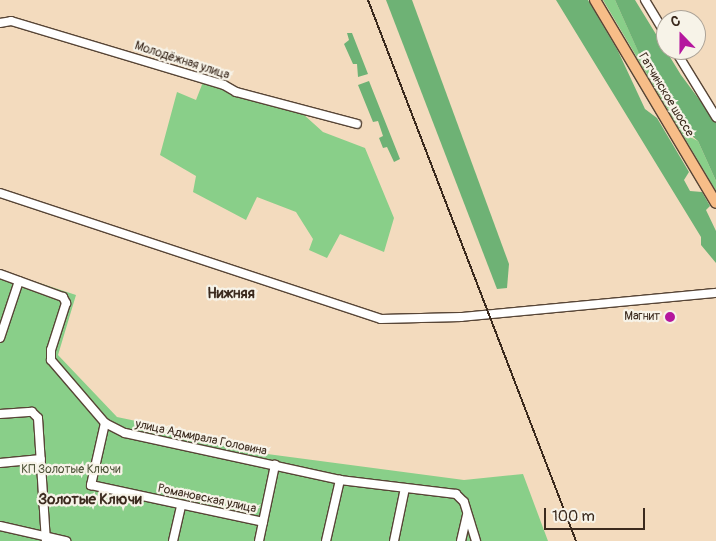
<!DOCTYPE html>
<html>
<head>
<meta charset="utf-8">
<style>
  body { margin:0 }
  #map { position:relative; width:716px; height:541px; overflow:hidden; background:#f3dbbe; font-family:Pangolin,sans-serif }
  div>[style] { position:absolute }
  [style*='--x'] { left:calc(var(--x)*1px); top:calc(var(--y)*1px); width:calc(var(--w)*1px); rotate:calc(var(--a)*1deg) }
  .green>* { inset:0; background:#89cf89 }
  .forest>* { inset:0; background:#6eb275 }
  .roads { filter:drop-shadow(1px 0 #574536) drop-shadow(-1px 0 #574536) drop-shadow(0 1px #574536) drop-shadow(0 -1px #574536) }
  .minor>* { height:8px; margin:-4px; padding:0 4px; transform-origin:4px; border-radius:4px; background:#fff }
  .major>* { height:10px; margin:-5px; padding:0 5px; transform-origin:5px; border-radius:5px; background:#f7bd88 }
  .rail>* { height:2px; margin:-1px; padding:0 1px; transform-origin:1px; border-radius:1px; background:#3b2a1e }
  .dots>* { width:14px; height:14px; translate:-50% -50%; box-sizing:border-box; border:2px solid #f7f3e8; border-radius:50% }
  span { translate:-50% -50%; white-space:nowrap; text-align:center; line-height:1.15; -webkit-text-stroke:4.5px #f7f3e8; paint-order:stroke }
  .street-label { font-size:12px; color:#3b2a1e }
  .poi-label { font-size:12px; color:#3b2a1e }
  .right { translate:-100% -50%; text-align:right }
  .park-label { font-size:12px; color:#4e5339 }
  .quarter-label { font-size:15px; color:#3b2a1e; font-weight:700 }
  .north { position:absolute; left:656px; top:10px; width:50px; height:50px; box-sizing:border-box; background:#f7f3e8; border:1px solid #aca397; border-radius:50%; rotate:338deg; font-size:14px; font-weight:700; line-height:20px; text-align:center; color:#3b2a1e }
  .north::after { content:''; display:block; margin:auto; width:18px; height:22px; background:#b5179e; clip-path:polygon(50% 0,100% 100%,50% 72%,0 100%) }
  .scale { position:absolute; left:544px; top:508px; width:101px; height:22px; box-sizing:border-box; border:2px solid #3b2a1e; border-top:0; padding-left:6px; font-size:15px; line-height:18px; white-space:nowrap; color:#3b2a1e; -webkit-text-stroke:4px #f7f3e8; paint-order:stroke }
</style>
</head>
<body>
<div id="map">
  <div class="green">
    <i style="clip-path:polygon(603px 0,615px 0,638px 51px,673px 101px,671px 108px,685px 117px,690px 137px,698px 141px,716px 181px,716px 191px)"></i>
    <i style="clip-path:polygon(203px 82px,303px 114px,323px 132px,365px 148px,394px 218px,384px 252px,340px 234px,327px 258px,309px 250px,313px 239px,296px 212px,257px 197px,246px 220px,193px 192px,196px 176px,160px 155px,177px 92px,196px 100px)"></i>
    <i style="clip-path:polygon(0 270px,76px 295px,58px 355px,117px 417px,198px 434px,253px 452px,464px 480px,523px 474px,548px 541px,0 541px)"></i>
  </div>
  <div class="forest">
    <i style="clip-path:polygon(386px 0,412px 0,509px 264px,507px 288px,497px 289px)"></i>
    <i style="clip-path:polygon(556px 0,588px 0,618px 51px,645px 109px,657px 118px,689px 172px,684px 180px,690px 191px,702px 192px,710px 206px,706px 210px,716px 231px,716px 263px,701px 245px,701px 237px)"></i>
    <i style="clip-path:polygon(615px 0,635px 0,681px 75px,716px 122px,716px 181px,698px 141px,686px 131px,685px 117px,671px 108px,673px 101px,641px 58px)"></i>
    <i style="clip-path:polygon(347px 33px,352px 33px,368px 74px,358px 77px,357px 64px,353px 64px,344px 44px,349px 40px)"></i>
    <i style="clip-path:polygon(369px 81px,400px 159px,394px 162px,387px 147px,383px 148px,379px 138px,383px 136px,378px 121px,373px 122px,358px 85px)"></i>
  </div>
  <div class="roads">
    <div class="minor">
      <i style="--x:645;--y:0;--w:41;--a:59"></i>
      <i style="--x:0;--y:23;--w:11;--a:-10"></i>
      <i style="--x:11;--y:21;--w:222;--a:16.7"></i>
      <i style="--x:224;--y:85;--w:14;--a:30"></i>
      <i style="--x:236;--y:92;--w:125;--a:14.8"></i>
      <i style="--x:675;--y:50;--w:79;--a:58.5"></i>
      <i style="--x:0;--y:193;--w:401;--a:18.3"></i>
      <i style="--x:381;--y:319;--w:80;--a:-1.4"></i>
      <i style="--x:461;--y:317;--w:256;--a:-5.4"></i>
      <i style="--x:0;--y:274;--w:67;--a:20.1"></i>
      <i style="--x:63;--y:297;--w:7;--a:63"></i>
      <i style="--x:66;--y:303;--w:49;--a:107.7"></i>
      <i style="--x:51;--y:350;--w:10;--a:90"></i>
      <i style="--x:51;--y:360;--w:83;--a:49.4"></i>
      <i style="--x:105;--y:423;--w:22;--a:27"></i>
      <i style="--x:125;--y:433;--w:220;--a:12.3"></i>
      <i style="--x:340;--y:480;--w:117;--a:6.9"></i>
      <i style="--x:456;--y:494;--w:11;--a:45"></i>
      <i style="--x:464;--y:502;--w:41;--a:72.9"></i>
      <i style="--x:0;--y:338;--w:60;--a:-71.6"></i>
      <i style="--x:0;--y:414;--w:32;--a:-4"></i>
      <i style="--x:32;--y:412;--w:8;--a:45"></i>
      <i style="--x:38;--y:418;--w:123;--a:86.3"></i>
      <i style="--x:105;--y:423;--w:64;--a:102.7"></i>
      <i style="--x:91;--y:485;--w:176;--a:12.1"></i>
      <i style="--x:0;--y:463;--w:41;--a:-5.6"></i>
      <i style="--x:0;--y:526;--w:68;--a:12.8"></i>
      <i style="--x:173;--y:541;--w:37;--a:-77"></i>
      <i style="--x:259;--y:541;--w:78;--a:-78.1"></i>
      <i style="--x:326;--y:541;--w:63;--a:-77.1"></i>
      <i style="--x:394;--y:541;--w:54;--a:-78.3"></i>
      <i style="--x:461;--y:541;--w:26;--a:-77"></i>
    </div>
    <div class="major">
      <i style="--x:595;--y:0;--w:236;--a:59.2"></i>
    </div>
  </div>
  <div class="rail">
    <i style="--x:368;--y:0;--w:580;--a:68.97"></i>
  </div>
  <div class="dots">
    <i style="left:670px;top:317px;background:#b5179e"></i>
  </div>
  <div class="street-label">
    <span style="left:182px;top:61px;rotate:18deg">Молодёжная улица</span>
    <span style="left:666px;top:95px;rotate:59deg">Гатчинское шоссе</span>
    <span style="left:201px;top:438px;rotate:12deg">улица Адмирала Головина</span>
    <span style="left:207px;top:499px;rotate:12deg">Романовская улица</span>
  </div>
  <div class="poi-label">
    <span class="right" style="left:660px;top:317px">Магнит</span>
  </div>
  <div class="park-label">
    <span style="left:71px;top:470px">КП Золотые Ключи</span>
  </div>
  <div class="quarter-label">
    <span style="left:231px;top:294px">Нижняя</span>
    <span style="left:90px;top:500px">Золотые Ключи</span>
  </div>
  <div class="north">С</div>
  <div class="scale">100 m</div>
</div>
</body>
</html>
